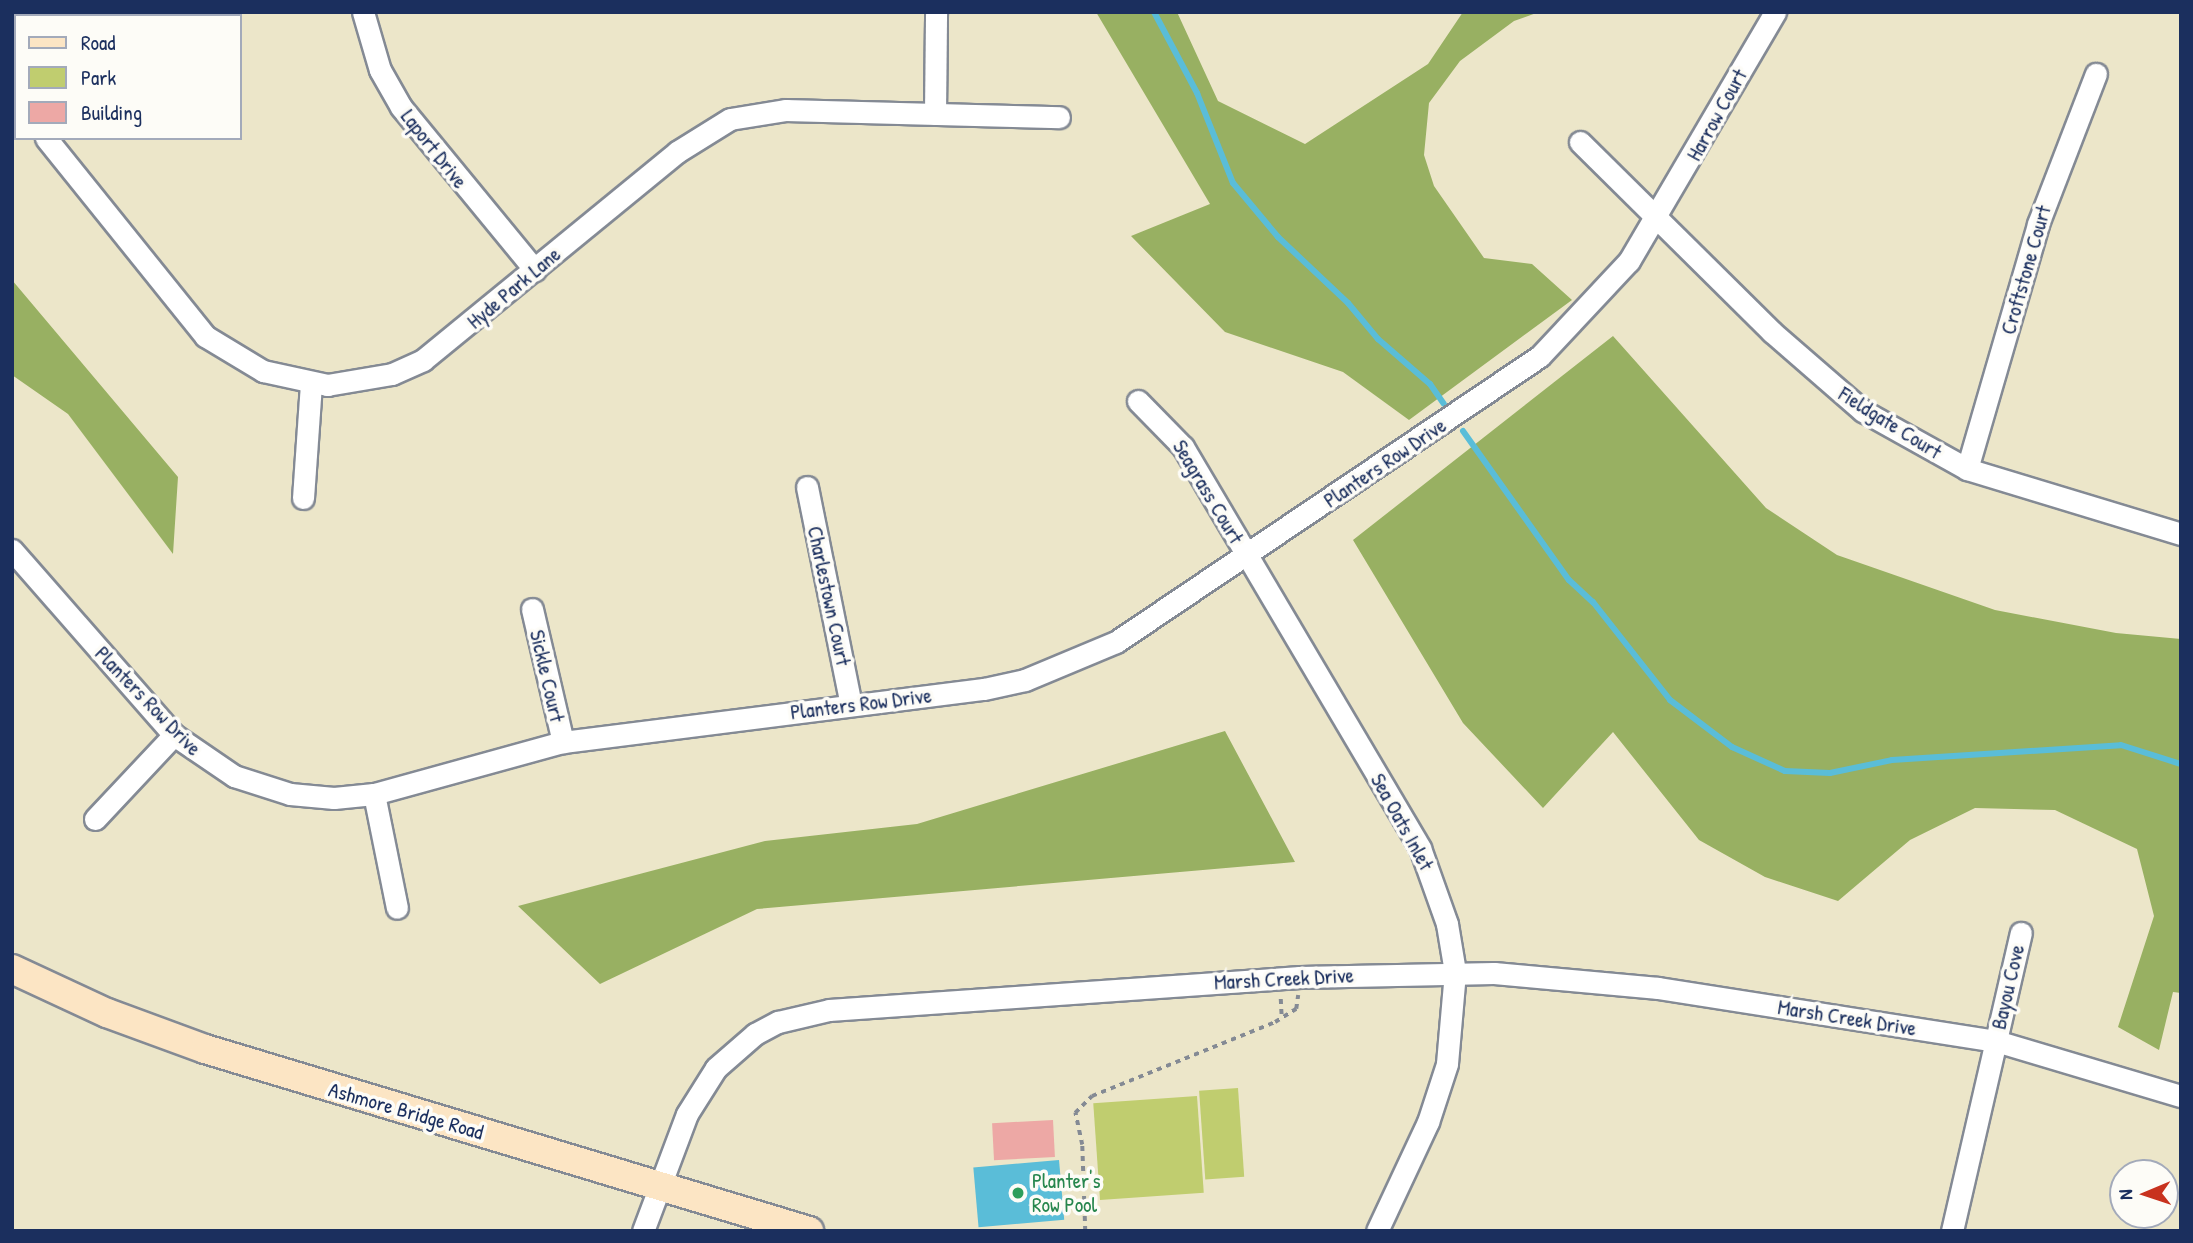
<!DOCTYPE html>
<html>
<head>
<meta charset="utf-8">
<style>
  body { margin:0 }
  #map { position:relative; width:2193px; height:1243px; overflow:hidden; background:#ece6c9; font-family:"Patrick Hand",sans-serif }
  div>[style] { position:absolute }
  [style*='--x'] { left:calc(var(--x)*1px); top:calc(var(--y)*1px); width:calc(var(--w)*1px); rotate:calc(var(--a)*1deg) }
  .green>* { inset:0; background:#c0cd6f; transform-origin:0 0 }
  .forest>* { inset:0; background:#98b062 }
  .water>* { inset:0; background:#5abdd8; transform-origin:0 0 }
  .stream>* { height:6px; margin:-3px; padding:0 3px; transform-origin:3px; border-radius:3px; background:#5abdd8 }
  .building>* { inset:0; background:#eda8a5; transform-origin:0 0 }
  .path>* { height:3.5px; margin-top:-1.75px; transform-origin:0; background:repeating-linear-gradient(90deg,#848a94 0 5px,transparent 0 10px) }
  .roads { filter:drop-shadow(2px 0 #848a94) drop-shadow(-2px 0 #848a94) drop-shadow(0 2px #848a94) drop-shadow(0 -2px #848a94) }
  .minor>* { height:21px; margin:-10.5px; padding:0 10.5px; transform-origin:10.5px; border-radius:10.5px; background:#fff }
  .secondary>* { height:28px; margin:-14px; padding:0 14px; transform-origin:14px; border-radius:14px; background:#fce5c4 }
  .dots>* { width:19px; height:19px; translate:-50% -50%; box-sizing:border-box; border:4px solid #fdfcf7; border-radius:50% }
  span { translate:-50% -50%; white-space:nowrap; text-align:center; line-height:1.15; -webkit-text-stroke:7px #fdfcf7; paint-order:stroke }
  .street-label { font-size:21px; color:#1b2f5e }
  .leisure-label { font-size:21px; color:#27864d }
  .left { translate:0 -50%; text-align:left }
  .frame { position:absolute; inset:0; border:14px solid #1b2f5e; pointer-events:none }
  .legend { position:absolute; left:14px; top:14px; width:228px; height:126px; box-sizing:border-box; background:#fdfcf7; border:2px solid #a3aaba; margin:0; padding:9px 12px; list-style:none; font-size:21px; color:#1b2f5e }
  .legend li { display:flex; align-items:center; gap:14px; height:35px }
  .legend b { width:35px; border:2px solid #a3aaba }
  .north { position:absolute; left:2109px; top:1159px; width:70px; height:70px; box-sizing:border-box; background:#fdfcf7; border:2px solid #a3aaba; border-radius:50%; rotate:268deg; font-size:19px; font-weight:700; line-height:28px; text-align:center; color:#1b2f5e }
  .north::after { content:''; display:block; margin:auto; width:24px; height:32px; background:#c8321e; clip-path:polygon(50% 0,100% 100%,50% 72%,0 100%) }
</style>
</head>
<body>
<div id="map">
  <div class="green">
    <i style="left:1238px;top:1088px;width:89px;height:39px;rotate:86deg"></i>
    <i style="left:1197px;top:1096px;width:97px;height:104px;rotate:86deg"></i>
  </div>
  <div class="forest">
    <i style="clip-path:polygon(1096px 12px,1177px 12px,1218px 101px,1305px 144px,1428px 64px,1463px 12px,1539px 12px,1514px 21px,1460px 61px,1429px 103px,1424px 155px,1434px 186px,1484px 258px,1532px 264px,1572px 300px,1409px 420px,1343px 372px,1225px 332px,1131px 236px,1210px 204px)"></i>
    <i style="clip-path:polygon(12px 280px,178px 477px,173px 554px,68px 414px,12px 375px)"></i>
    <i style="clip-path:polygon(1613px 336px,1766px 508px,1837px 555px,1995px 610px,2116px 633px,2181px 639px,2181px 993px,2173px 992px,2159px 1050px,2118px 1027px,2154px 916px,2137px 849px,2055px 810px,1975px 808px,1910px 840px,1838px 901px,1765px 877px,1699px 840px,1613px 732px,1543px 808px,1463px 723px,1353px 540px)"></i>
    <i style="clip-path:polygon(1225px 731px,1295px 862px,757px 909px,600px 984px,518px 906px,765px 841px,917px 824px)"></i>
  </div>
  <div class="water">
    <i style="left:1059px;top:1160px;width:60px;height:86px;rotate:85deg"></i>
  </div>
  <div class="stream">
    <i style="--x:1154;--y:12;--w:92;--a:62"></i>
    <i style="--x:1197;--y:93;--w:97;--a:68.2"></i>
    <i style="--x:1233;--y:183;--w:70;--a:50.2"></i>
    <i style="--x:1278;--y:237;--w:96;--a:43.3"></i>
    <i style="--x:1348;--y:303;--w:47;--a:50.2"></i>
    <i style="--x:1378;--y:339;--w:69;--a:40.9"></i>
    <i style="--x:1430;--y:384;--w:24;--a:55"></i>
    <i style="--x:1463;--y:431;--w:183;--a:54.6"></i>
    <i style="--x:1569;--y:580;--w:33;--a:43"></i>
    <i style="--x:1593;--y:602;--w:125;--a:51.8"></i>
    <i style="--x:1670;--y:700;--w:78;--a:37.2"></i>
    <i style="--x:1732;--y:747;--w:58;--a:24.4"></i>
    <i style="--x:1785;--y:771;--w:45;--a:2.5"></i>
    <i style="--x:1830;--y:773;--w:63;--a:-11.8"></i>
    <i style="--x:1892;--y:760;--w:229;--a:-3.7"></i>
    <i style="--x:2121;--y:745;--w:63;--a:17.6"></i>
  </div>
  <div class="building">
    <i style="left:1053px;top:1120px;width:37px;height:61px;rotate:87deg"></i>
  </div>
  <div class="path">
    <i style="--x:1281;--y:999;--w:18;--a:87"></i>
    <i style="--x:1085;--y:1231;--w:86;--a:-92"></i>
    <i style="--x:1082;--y:1145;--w:33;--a:-102"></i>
    <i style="--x:1075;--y:1113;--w:24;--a:-45"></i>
    <i style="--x:1092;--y:1096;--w:197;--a:-22"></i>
    <i style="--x:1275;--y:1022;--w:25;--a:-32"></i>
    <i style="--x:1296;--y:1009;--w:14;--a:-82"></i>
  </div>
  <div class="roads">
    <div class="minor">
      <i style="--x:363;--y:12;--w:60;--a:73.7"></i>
      <i style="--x:380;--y:70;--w:43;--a:60.4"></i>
      <i style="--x:401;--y:107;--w:211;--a:50.6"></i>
      <i style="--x:12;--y:95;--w:6;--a:51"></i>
      <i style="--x:935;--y:114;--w:102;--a:-89.4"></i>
      <i style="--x:46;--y:138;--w:254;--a:51.2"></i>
      <i style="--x:205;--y:336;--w:68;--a:31.1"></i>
      <i style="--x:263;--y:371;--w:66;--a:12.3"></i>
      <i style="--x:327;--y:385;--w:66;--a:-9.6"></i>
      <i style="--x:392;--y:374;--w:34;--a:-24"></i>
      <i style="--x:423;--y:360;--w:328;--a:-39.3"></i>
      <i style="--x:677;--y:152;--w:62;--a:-31.9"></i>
      <i style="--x:730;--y:119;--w:57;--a:-9.1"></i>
      <i style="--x:786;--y:110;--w:273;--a:1.5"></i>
      <i style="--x:1580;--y:142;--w:270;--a:44.7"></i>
      <i style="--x:1772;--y:332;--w:121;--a:41"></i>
      <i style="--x:1863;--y:411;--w:119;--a:29.1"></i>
      <i style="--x:1967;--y:469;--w:224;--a:16.9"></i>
      <i style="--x:1138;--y:401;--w:64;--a:45.6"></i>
      <i style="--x:1183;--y:447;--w:466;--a:59.4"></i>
      <i style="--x:1420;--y:848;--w:81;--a:70.4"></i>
      <i style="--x:1447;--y:924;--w:49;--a:80.5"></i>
      <i style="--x:1455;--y:972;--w:92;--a:95"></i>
      <i style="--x:1447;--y:1064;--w:61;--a:108.1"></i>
      <i style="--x:1428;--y:1122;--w:120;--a:115.1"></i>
      <i style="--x:1967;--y:469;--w:255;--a:-73.8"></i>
      <i style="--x:2038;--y:224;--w:161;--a:-68.9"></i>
      <i style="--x:807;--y:487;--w:222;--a:78.6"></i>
      <i style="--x:303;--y:498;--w:115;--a:-86"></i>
      <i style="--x:12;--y:550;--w:246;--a:48.8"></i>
      <i style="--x:174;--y:735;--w:73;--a:34.3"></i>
      <i style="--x:234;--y:776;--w:59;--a:17.8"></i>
      <i style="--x:290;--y:794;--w:44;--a:5.2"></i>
      <i style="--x:334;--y:798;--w:40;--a:-5.7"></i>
      <i style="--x:374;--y:794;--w:196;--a:-15.4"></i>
      <i style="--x:563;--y:742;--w:424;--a:-7.2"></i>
      <i style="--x:984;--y:689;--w:42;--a:-12.4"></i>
      <i style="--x:1025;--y:680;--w:99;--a:-22.7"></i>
      <i style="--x:1116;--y:642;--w:511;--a:-34"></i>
      <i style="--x:1540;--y:356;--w:130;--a:-46.9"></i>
      <i style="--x:1629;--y:261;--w:289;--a:-59.6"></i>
      <i style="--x:532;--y:609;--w:137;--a:76.9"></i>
      <i style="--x:374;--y:794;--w:116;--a:78.6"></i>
      <i style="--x:95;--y:819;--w:115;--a:-46.8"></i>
      <i style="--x:643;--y:1231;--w:125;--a:-69.4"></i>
      <i style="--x:687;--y:1114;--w:54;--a:-57.8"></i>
      <i style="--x:716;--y:1068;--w:52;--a:-41.1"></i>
      <i style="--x:755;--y:1034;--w:26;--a:-28"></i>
      <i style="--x:778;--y:1022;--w:52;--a:-13.2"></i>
      <i style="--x:829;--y:1010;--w:472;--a:-4"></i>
      <i style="--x:1300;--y:977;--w:194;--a:-1.2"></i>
      <i style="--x:1494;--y:973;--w:165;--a:5.2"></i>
      <i style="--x:1658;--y:988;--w:342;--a:8.9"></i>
      <i style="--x:1996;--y:1041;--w:193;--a:16.6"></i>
      <i style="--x:1952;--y:1231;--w:306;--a:-77"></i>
    </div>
    <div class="secondary">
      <i style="--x:12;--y:969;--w:105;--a:24.9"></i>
      <i style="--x:107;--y:1013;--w:104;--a:20.2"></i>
      <i style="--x:205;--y:1049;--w:631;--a:16.77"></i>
    </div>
  </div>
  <div class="dots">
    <i style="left:1018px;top:1193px;background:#2e9e5b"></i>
  </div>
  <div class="street-label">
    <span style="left:1717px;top:115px;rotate:-61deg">Harrow Court</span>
    <span style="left:434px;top:149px;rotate:52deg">Laport Drive</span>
    <span style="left:2026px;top:270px;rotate:-74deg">Croftstone Court</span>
    <span style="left:514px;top:288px;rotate:-40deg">Hyde Park Lane</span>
    <span style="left:1890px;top:423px;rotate:32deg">Fieldgate Court</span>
    <span style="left:1385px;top:463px;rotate:-34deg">Planters Row Drive</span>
    <span style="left:1208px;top:492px;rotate:59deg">Seagrass Court</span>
    <span style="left:829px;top:596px;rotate:78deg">Charlestown Court</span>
    <span style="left:547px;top:676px;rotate:77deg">Sickle Court</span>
    <span style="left:148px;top:701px;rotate:46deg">Planters Row Drive</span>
    <span style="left:861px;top:704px;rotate:-7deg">Planters Row Drive</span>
    <span style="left:1402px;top:822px;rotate:61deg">Sea Oats Inlet</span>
    <span style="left:1284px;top:979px;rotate:-3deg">Marsh Creek Drive</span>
    <span style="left:2008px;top:987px;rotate:-77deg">Bayou Cove</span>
    <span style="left:1847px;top:1018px;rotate:9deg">Marsh Creek Drive</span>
    <span style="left:406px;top:1111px;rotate:16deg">Ashmore Bridge Road</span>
  </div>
  <div class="leisure-label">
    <span class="left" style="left:1032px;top:1193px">Planter's<br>Row Pool</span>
  </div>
  <div class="frame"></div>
  <ul class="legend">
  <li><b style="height:9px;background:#fce5c4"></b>Road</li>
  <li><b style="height:19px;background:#c0cd6f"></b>Park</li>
  <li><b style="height:19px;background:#eda8a5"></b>Building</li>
  </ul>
  <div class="north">N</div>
</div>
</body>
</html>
